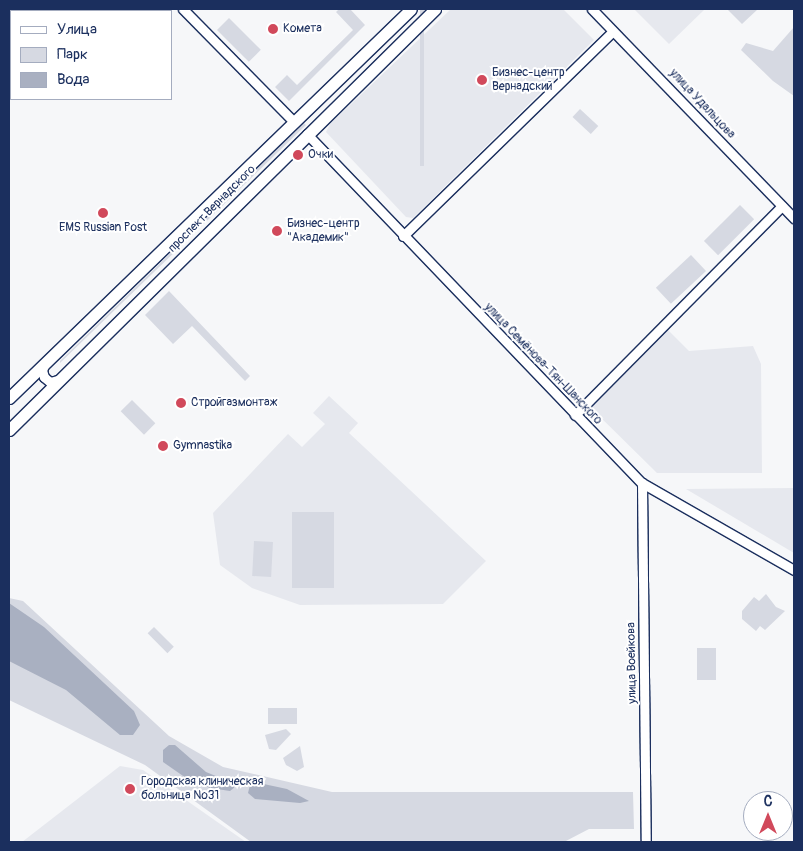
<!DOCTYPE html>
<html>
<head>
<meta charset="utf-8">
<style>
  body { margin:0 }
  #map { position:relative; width:803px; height:851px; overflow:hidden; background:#f6f7f9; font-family:Pangolin,sans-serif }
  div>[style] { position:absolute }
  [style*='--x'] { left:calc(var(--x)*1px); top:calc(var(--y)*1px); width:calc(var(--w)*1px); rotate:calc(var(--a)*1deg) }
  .built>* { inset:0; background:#e6e8ee }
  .green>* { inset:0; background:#d6d9e2; transform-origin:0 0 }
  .water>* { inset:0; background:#a9b0c1 }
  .roads { filter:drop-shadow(1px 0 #1b2f5e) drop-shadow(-1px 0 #1b2f5e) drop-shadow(0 1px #1b2f5e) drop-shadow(0 -1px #1b2f5e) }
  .minor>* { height:9px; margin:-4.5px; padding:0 4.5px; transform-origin:4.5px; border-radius:4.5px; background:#fff }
  .major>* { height:11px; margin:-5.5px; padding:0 5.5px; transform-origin:5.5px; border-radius:5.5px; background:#fff }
  .dots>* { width:14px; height:14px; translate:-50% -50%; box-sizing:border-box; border:2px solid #fff; border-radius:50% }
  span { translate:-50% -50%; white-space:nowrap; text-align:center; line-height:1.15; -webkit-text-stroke:4px #fff; paint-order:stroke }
  .poi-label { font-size:12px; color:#1b2f5e }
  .left { translate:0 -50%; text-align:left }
  .street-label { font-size:12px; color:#1b2f5e }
  .frame { position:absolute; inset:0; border:10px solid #1b2f5e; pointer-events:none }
  .legend { position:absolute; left:10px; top:10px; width:162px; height:90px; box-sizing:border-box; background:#fff; border:1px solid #a4acbf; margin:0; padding:6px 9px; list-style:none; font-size:15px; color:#1b2f5e }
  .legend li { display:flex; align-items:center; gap:10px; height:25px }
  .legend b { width:25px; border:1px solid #a4acbf }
  .north { position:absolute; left:743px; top:791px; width:50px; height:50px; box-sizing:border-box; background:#fff; border:1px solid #a4acbf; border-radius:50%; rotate:0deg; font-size:14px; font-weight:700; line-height:20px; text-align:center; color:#1b2f5e }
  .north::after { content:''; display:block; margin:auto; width:18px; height:22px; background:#d1495b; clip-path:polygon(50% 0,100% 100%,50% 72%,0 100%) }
</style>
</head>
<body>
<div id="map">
  <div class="built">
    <i style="clip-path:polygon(451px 9px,563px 9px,594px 40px,413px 218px,406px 217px,326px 132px,330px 124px)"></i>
    <i style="clip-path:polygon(634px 9px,705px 9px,669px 44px)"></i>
    <i style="clip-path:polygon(667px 329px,689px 351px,753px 346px,761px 364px,762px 473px,657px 473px,590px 407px)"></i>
    <i style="clip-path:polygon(329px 396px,358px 423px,349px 433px,486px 561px,443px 604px,300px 605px,252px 588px,220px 565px,213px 513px,288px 434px,302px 447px,325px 424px,313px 413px)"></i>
    <i style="clip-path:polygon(794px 488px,794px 553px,686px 489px,792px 488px)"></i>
    <i style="clip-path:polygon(120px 766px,143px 770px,246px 842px,22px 842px)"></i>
  </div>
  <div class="green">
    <i style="clip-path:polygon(339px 9px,350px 9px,365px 25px,289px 101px,275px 87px,287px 75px,297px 85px,353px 30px,336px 12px)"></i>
    <i style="left:420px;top:9px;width:4px;height:157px"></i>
    <i style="clip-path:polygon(727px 9px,758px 9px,742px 24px)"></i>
    <i style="left:229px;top:18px;width:45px;height:17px;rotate:45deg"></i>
    <i style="clip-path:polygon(794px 27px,794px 96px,773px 81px,741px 50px,746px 43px,773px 51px)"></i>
    <i style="left:580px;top:109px;width:25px;height:11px;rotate:43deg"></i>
    <i style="clip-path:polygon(304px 123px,306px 125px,60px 363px,60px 361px)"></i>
    <i style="left:740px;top:205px;width:20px;height:51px;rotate:45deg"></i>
    <i style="left:691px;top:255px;width:22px;height:48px;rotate:47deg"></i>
    <i style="clip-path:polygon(169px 291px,250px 376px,245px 381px,192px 326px,173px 344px,145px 315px)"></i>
    <i style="left:132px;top:400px;width:33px;height:16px;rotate:45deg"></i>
    <i style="left:292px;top:512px;width:42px;height:76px"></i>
    <i style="left:254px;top:541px;width:19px;height:35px;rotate:3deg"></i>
    <i style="clip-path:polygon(766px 594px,776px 607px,785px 611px,765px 630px,760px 626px,756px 631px,742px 619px,742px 611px,754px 597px,759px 601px)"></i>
    <i style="clip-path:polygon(9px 598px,23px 601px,169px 736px,223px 767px,332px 792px,633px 792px,634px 829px,589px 829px,564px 842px,251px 842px,145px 765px,9px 700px)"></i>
    <i style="left:154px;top:627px;width:28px;height:9px;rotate:45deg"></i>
    <i style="left:697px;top:648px;width:19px;height:32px"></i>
    <i style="left:268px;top:708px;width:29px;height:16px"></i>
    <i style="clip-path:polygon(286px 729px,291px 734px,276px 750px,269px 749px,265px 735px)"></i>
    <i style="clip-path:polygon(300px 746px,304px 767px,297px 771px,286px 765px,283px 758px)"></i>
  </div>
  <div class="water">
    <i style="clip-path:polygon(9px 603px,44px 627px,134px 711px,140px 725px,133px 735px,120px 735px,66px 690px,9px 661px)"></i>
    <i style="clip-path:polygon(169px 745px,175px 745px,206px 772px,233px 783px,235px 787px,230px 791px,210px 788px,186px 778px,163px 762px,163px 750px)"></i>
    <i style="clip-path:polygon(259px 783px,287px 789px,309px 801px,300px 803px,255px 799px,248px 793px,250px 785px)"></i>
  </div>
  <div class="roads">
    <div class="minor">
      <i style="--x:183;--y:9;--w:158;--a:45.5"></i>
      <i style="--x:592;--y:9;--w:291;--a:46"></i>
      <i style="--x:307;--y:134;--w:484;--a:46.2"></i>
      <i style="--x:642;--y:483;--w:175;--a:29.8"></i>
      <i style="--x:403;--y:236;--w:293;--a:-44.3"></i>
      <i style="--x:45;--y:363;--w:8;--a:113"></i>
      <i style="--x:42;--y:370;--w:7;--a:74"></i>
      <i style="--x:44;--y:377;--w:8;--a:40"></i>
      <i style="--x:50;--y:382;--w:11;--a:-15"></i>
      <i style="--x:575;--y:415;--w:294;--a:-45.3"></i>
      <i style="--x:642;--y:483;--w:359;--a:89.4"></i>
    </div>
    <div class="major">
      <i style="--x:9;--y:398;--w:559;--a:-44.06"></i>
      <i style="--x:9;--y:430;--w:599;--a:-44.66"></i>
    </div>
  </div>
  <div class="dots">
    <i style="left:273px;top:29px;background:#d1495b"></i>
    <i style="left:482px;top:80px;background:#d1495b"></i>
    <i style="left:298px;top:155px;background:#d1495b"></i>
    <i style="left:103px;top:213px;background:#d1495b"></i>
    <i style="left:277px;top:231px;background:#d1495b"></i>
    <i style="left:181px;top:403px;background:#d1495b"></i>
    <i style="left:163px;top:446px;background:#d1495b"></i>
    <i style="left:130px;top:789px;background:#d1495b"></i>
  </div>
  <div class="poi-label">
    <span class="left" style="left:283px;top:29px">Комета</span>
    <span class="left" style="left:492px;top:80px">Бизнес-центр<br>Вернадский</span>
    <span class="left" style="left:308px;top:155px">Очки</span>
    <span class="left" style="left:287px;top:231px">Бизнес-центр<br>"Академик"</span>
    <span style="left:103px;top:228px">EMS Russian Post</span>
    <span class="left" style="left:191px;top:403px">Стройгазмонтаж</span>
    <span class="left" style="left:173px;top:446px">Gymnastika</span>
    <span class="left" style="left:141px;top:789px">Городская клиническая<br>больница №31</span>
  </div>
  <div class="street-label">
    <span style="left:702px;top:104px;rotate:47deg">улица Удальцова</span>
    <span style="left:212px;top:209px;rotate:-45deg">проспект Вернадского</span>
    <span style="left:543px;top:364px;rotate:46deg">улица Семёнова-Тян-Шанского</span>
    <span style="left:632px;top:663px;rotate:-91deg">улица Воейкова</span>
  </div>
  <div class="frame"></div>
  <ul class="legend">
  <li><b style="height:6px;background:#fff"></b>Улица</li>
  <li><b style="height:14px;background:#d6d9e2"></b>Парк</li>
  <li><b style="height:14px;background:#a9b0c1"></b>Вода</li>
  </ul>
  <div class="north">С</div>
</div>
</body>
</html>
